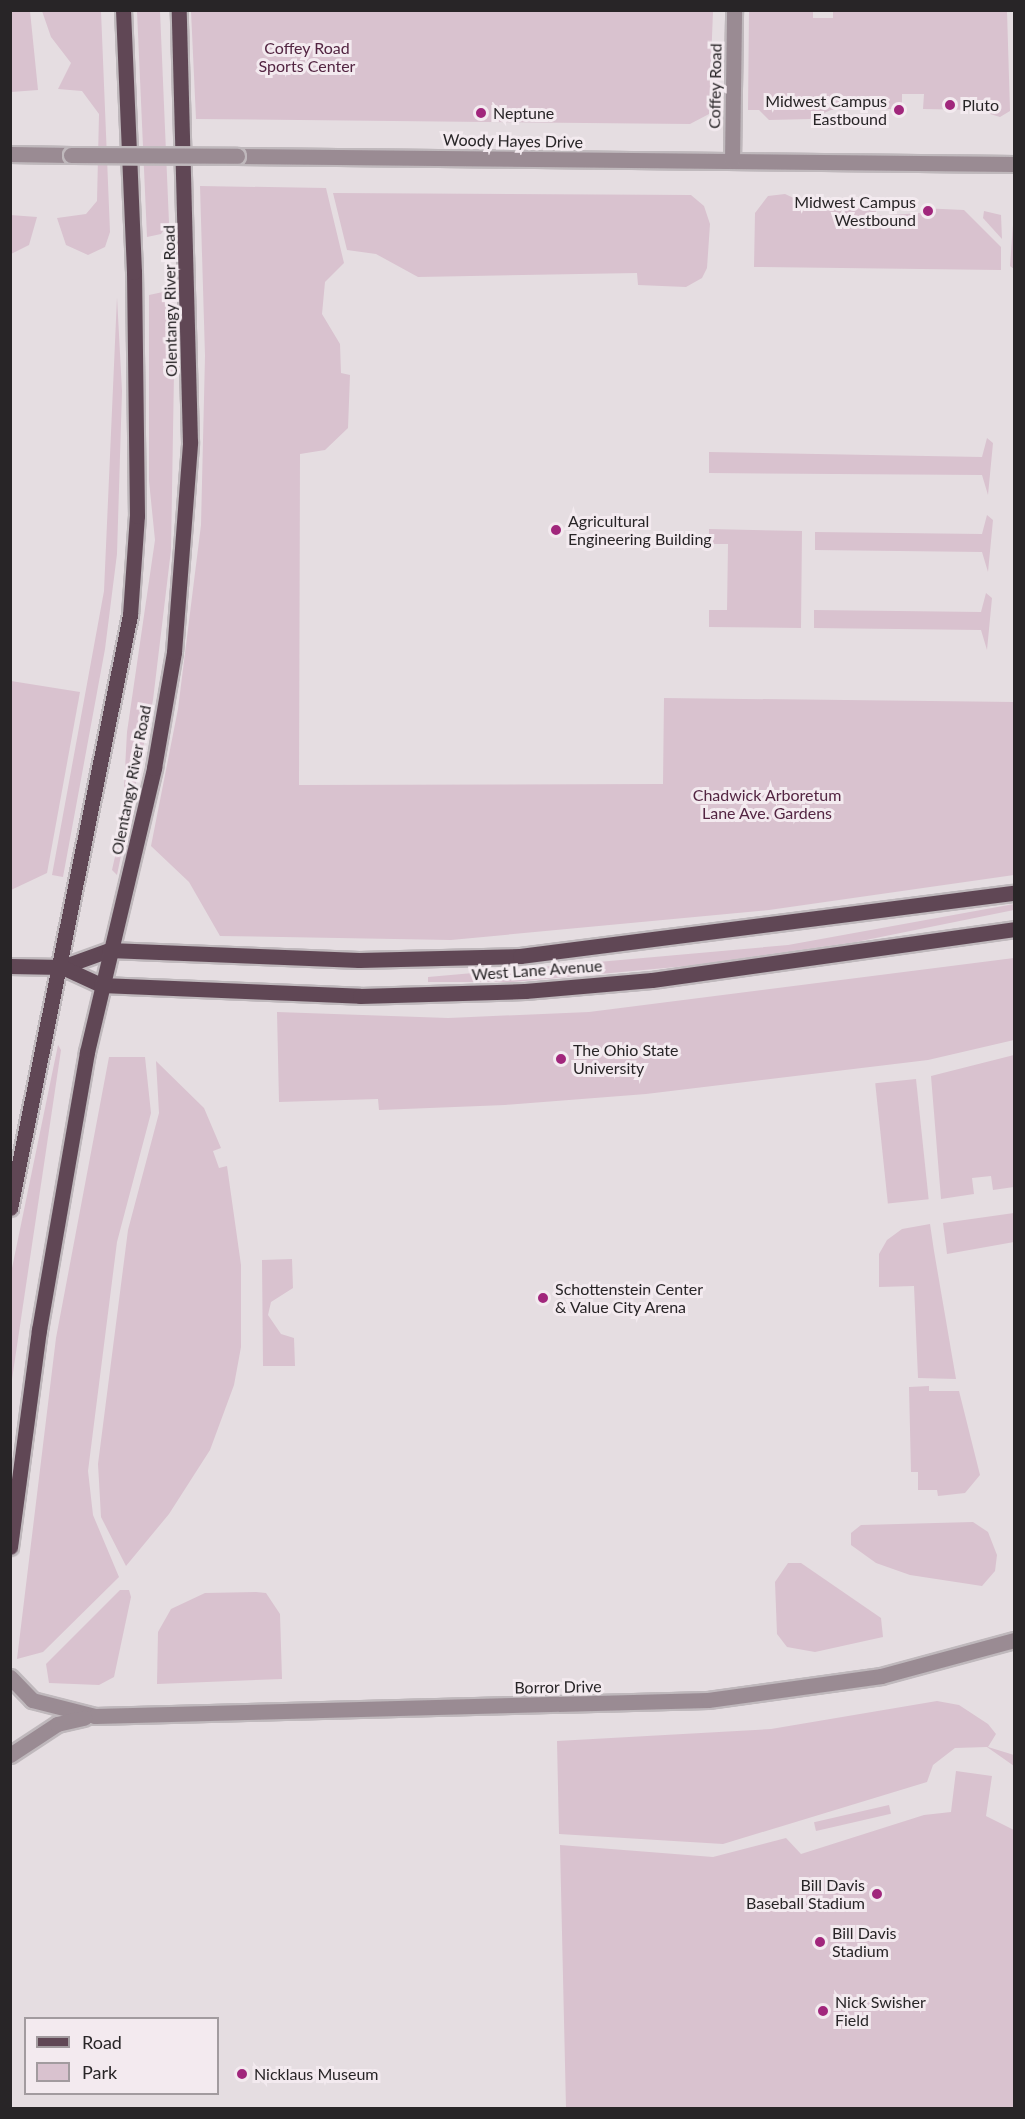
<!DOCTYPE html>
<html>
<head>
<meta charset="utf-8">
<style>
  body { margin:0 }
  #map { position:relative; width:1025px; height:2119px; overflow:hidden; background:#e5dde1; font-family:Lato,sans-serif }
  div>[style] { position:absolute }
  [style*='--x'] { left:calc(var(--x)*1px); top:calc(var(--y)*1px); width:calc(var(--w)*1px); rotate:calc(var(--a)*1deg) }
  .green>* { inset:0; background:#d9c2cf; transform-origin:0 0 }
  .roads { filter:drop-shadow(2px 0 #bfb8bc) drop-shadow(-2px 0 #bfb8bc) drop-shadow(0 2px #bfb8bc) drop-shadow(0 -2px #bfb8bc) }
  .minor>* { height:15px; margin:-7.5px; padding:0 7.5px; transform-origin:7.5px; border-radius:7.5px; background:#9a8b93 }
  .major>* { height:15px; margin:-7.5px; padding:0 7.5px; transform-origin:7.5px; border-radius:7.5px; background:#604755 }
  .bridges { filter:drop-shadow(2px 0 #bfb8bc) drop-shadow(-2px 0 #bfb8bc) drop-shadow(0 2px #bfb8bc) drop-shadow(0 -2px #bfb8bc) }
  .minor-bridge>* { height:15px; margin:-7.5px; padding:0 7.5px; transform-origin:7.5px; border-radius:7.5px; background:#9a8b93 }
  .dots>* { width:16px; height:16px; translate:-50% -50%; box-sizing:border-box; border:3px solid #f3eaef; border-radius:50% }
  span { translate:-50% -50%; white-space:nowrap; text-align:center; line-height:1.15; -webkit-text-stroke:6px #f3eaef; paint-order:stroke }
  .park-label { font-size:16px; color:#532542 }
  .street-label { font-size:16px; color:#282527 }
  .poi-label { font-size:16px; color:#282527 }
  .right { translate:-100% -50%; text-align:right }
  .left { translate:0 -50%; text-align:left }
  .frame { position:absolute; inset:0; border:12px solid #282527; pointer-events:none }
  .legend { position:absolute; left:24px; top:2017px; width:195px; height:78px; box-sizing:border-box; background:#f3eaef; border:2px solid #a29b9f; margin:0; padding:8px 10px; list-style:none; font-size:18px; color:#282527 }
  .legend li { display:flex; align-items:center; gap:12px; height:30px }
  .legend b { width:30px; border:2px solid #a29b9f }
</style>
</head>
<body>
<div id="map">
  <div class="green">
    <i style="clip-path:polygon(11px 10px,30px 11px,38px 90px,11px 92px)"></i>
    <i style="clip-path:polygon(42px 11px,101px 11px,110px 232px,105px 247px,88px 255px,66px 245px,57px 218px,86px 214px,97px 201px,99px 114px,82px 91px,58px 89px,71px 63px,51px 37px)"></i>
    <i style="clip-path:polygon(137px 11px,160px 11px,169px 223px,161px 234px,147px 237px)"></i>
    <i style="clip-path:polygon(191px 11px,713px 11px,709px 114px,690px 124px,196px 119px)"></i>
    <i style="clip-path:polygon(833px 11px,1007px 11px,1010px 111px,1000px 117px,977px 110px,923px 109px,924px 94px,902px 94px,902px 109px,831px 110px,810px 119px,769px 120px,759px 110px,748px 110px,749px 11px,813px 11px,813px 18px,833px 18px)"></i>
    <i style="clip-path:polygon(200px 186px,326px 188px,344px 263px,325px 282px,322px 314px,340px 344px,341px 373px,350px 375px,348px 428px,325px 450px,300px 454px,299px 785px,663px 784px,664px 698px,1014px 702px,1014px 875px,769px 910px,451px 940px,220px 936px,189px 882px,151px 846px,178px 709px,201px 525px,205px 356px)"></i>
    <i style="clip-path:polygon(333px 193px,691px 195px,704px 206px,710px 224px,707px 268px,702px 278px,686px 287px,638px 285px,637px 273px,418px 277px,376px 254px,347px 250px)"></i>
    <i style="clip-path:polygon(785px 194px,809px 205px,876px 207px,876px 216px,920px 213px,921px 208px,964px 210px,1001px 247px,1001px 270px,754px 267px,755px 213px,768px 196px)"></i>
    <i style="clip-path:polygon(984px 211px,1001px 215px,1002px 239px,983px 218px)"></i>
    <i style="clip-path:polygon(1014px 211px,1014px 269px,1010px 266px)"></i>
    <i style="clip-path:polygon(10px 215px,37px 217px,29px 245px,11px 254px)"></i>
    <i style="clip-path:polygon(163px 292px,175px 314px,171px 550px,153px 700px,117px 875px,112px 870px,122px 825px,127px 732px,155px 540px,149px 481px,149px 295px)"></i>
    <i style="clip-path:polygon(117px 297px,122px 391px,117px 554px,105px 649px,63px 877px,52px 875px,104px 591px)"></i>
    <i style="clip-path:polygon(987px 438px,993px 443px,988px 495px,982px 475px,709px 473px,709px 452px,982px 457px)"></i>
    <i style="clip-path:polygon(987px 515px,993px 520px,988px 572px,982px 552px,815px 550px,815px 532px,982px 534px)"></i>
    <i style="clip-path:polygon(709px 529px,802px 531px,801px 628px,709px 627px,709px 610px,727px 610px,728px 544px,709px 544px)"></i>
    <i style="clip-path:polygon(986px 593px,992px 598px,987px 650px,981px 630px,814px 628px,814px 610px,981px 612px)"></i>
    <i style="clip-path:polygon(11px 681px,80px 692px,47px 873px,11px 890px)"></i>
    <i style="clip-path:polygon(1014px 904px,1014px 910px,856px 942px,687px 966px,513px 982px,428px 982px,428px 977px,788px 945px)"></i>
    <i style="clip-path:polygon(1014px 958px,1014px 1040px,928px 1060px,646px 1094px,505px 1105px,379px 1110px,378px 1099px,279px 1102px,277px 1012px,448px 1018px,589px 1012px)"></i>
    <i style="clip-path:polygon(58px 1045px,61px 1050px,11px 1386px,11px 1273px)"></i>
    <i style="clip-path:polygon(1014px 1055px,1014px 1187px,993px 1190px,991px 1176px,972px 1178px,974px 1194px,941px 1199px,931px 1076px)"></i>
    <i style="clip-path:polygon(109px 1057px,145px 1057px,151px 1113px,117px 1242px,88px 1471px,93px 1515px,119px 1577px,43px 1652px,17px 1659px,56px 1338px)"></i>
    <i style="clip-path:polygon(156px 1061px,204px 1108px,221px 1148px,213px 1151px,219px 1168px,227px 1166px,241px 1265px,241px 1347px,234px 1385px,210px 1450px,169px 1514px,126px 1566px,101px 1517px,98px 1464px,128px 1230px,159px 1113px)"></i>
    <i style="left:916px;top:1079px;width:121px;height:41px;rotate:84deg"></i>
    <i style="clip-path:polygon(1014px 1213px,1014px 1242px,947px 1254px,943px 1223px)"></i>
    <i style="clip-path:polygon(930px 1224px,934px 1251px,956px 1379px,918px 1378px,914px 1286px,879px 1287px,879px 1254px,887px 1240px,902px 1229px)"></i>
    <i style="clip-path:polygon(292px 1259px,293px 1288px,271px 1302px,268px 1315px,281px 1334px,294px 1338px,295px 1366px,263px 1366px,262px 1260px)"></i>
    <i style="clip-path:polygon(929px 1386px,929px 1391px,959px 1391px,980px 1475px,965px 1493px,938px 1496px,937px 1490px,918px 1490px,918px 1472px,911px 1472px,909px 1387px)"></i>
    <i style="clip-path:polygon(973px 1522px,988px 1532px,997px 1555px,995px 1571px,982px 1586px,910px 1575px,876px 1563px,851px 1545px,851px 1533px,861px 1525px)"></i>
    <i style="clip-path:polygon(788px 1563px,801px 1563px,881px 1618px,883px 1637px,815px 1652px,787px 1647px,777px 1634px,775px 1582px)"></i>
    <i style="clip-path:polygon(120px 1590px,129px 1590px,131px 1597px,114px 1677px,99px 1685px,49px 1683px,46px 1664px)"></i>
    <i style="clip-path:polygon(256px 1592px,266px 1593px,280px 1614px,282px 1679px,157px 1684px,158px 1632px,171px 1609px,205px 1593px)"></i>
    <i style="clip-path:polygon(937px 1701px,959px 1705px,988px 1724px,996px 1734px,988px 1747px,1014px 1755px,1014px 1766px,987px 1747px,955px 1748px,933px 1765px,927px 1782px,723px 1844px,559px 1834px,557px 1741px,771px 1729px)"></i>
    <i style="clip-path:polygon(956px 1771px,992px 1776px,986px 1816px,1014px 1830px,1014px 2108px,566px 2108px,560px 1845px,713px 1857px,786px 1838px,801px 1854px,924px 1815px,951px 1812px)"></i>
    <i style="left:889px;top:1805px;width:9px;height:77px;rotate:77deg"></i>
  </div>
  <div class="roads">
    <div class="minor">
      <i style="--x:10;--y:154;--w:61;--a:0.9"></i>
      <i style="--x:237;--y:156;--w:777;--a:0.59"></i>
      <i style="--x:732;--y:161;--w:151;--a:-89.2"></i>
      <i style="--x:10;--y:1677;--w:32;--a:46"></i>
      <i style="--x:32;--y:1700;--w:65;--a:14.3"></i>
      <i style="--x:95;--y:1716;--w:613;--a:-1.5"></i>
      <i style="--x:708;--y:1700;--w:175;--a:-7.9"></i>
      <i style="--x:881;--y:1676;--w:138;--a:-15.1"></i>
      <i style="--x:10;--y:1755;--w:56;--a:-33.4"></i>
      <i style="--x:57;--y:1724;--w:28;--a:-13"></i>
    </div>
    <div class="major">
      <i style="--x:10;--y:966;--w:52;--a:1.1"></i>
      <i style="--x:62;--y:967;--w:50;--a:-19.9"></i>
      <i style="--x:109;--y:950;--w:250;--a:2.3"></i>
      <i style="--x:359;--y:960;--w:161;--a:-1.4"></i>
      <i style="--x:520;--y:956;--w:498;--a:-7.3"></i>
      <i style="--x:62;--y:967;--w:43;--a:24.8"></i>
      <i style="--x:101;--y:985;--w:259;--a:2.4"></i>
      <i style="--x:360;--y:996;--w:165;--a:-1.7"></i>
      <i style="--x:525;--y:991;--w:127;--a:-5"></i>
      <i style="--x:652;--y:980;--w:366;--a:-8"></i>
      <i style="--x:10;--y:1208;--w:605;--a:-78.56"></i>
      <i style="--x:130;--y:615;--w:99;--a:-86"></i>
      <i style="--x:137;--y:516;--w:244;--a:-90.7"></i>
      <i style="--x:134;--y:272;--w:262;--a:-92.4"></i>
      <i style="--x:10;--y:1547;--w:219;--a:-82.4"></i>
      <i style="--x:39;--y:1330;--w:282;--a:-80.2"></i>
      <i style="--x:87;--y:1052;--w:292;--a:-76.7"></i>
      <i style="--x:154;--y:768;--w:118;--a:-80.2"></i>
      <i style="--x:174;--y:652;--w:211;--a:-85.6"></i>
      <i style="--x:190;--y:442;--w:432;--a:-91.5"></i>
    </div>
  </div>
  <div class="bridges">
    <div class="minor-bridge">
      <i style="--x:71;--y:155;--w:166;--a:0.3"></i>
    </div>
  </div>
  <div class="dots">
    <i style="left:950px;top:105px;background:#a1267c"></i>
    <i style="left:899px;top:110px;background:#a1267c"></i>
    <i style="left:481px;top:113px;background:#a1267c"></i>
    <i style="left:928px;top:211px;background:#a1267c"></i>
    <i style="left:556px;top:530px;background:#a1267c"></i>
    <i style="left:561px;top:1059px;background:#a1267c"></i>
    <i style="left:543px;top:1298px;background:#a1267c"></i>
    <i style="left:877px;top:1894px;background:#a1267c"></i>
    <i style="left:820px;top:1942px;background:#a1267c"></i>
    <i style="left:823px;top:2011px;background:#a1267c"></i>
    <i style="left:242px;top:2074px;background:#a1267c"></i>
  </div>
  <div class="park-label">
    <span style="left:307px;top:57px">Coffey Road<br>Sports Center</span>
    <span style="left:767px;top:804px">Chadwick Arboretum<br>Lane Ave. Gardens</span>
  </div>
  <div class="street-label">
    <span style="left:715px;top:86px;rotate:-89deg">Coffey Road</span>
    <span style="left:513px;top:141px;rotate:1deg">Woody Hayes Drive</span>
    <span style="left:170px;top:301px;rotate:-91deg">Olentangy River Road</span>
    <span style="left:131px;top:780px;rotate:-79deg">Olentangy River Road</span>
    <span style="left:537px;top:970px;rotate:-4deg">West Lane Avenue</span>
    <span style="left:558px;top:1687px;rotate:-1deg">Borror Drive</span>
  </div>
  <div class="poi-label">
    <span class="right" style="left:887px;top:110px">Midwest Campus<br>Eastbound</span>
    <span class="left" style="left:962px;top:105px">Pluto</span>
    <span class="left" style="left:493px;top:113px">Neptune</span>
    <span class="right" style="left:916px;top:211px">Midwest Campus<br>Westbound</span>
    <span class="left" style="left:568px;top:530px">Agricultural<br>Engineering Building</span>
    <span class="left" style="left:573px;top:1059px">The Ohio State<br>University</span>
    <span class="left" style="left:555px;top:1298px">Schottenstein Center<br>&amp; Value City Arena</span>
    <span class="right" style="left:865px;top:1894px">Bill Davis<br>Baseball Stadium</span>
    <span class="left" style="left:832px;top:1942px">Bill Davis<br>Stadium</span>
    <span class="left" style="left:835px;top:2011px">Nick Swisher<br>Field</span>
    <span class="left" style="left:254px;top:2074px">Nicklaus Museum</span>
  </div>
  <div class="frame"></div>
  <ul class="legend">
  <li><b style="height:8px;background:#604755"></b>Road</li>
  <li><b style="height:16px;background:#d9c2cf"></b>Park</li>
  </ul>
</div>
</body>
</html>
